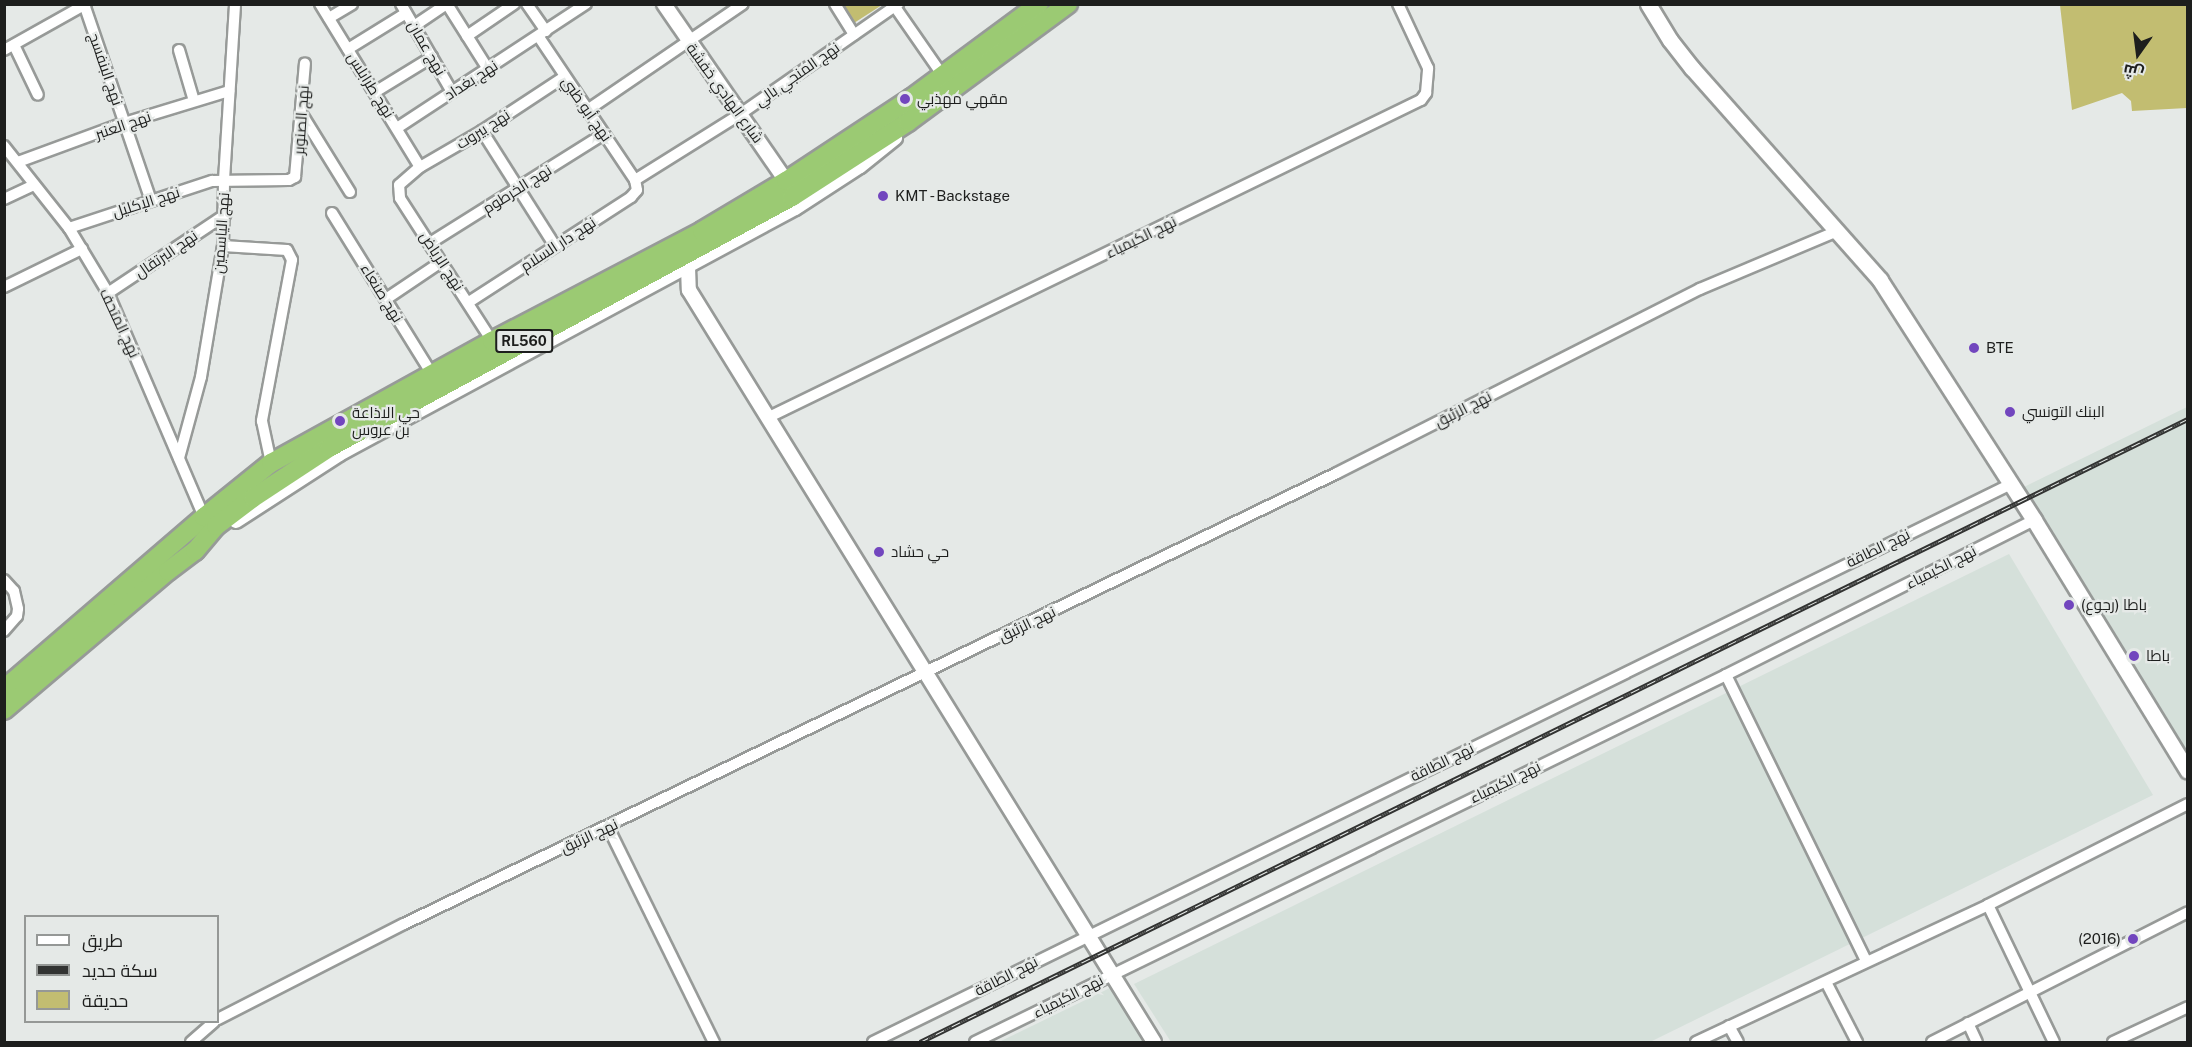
<!DOCTYPE html>
<html>
<head>
<meta charset="utf-8">
<style>
  body { margin:0 }
  #map { position:relative; width:2192px; height:1047px; overflow:hidden; background:#e5e9e7; font-family:"Public Sans",Cairo,sans-serif }
  div>[style] { position:absolute }
  [style*='--x'] { left:calc(var(--x)*1px); top:calc(var(--y)*1px); width:calc(var(--w)*1px); rotate:calc(var(--a)*1deg) }
  .built>* { inset:0; background:#d5e0da }
  .green>* { inset:0; background:#c2bd71 }
  .roads { filter:drop-shadow(2px 0 #979a98) drop-shadow(-2px 0 #979a98) drop-shadow(0 2px #979a98) drop-shadow(0 -2px #979a98) }
  .minor>* { height:10px; margin:-5px; padding:0 5px; transform-origin:5px; border-radius:5px; background:#fff }
  .tertiary>* { height:14px; margin:-7px; padding:0 7px; transform-origin:7px; border-radius:7px; background:#fff }
  .secondary>* { height:15px; margin:-7.5px; padding:0 7.5px; transform-origin:7.5px; border-radius:7.5px; background:#fff }
  .trunk>* { height:18px; margin:-9px; padding:0 9px; transform-origin:9px; border-radius:9px; background:#9bca73 }
  .rail>* { height:5px; margin-top:-2.5px; transform-origin:0; background:repeating-linear-gradient(90deg,#e5e9e7 0 9px,#323332 0 18px); box-sizing:border-box; border-block:2px solid #323332 }
  .dots>* { width:16px; height:16px; translate:-50% -50%; box-sizing:border-box; border:3px solid #e5e9e7; border-radius:50% }
  span { translate:-50% -50%; white-space:nowrap; text-align:center; line-height:1.15; -webkit-text-stroke:4.5px #e5e9e7; paint-order:stroke }
  .shield-label span { padding:2px 4px; background:#e5e9e7; border:2px solid; border-radius:4px; -webkit-text-stroke-width:0 }
  .shield-label { font-size:14px; color:#1d1e1d; font-weight:700 }
  .street-label { font-size:15px; color:#1d1e1d }
  .poi-label { font-size:15px; color:#1d1e1d }
  .left { translate:0 -50%; text-align:left }
  .right { translate:-100% -50%; text-align:right }
  .frame { position:absolute; inset:0; border:6px solid #1d1e1d; pointer-events:none }
  .legend { position:absolute; left:24px; top:915px; width:195px; height:108px; box-sizing:border-box; background:#e5e9e7; border:2px solid #959896; margin:0; padding:8px 10px; list-style:none; font-size:18px; color:#1d1e1d }
  .legend li { display:flex; align-items:center; gap:12px; height:30px }
  .legend b { width:30px; border:2px solid #959896 }
  .north { position:absolute; left:2108px; top:24px; width:60px; height:60px; -webkit-text-stroke:4px #e5e9e7; paint-order:stroke; rotate:194deg; font-size:16px; font-weight:700; line-height:24px; text-align:center; color:#1d1e1d }
  .north::after { content:''; display:block; margin:auto; width:21px; height:27px; background:#1d1e1d; clip-path:polygon(50% 0,100% 100%,50% 72%,0 100%) }
</style>
</head>
<body>
<div id="map">
  <div class="built">
    <i style="clip-path:polygon(2187px 407px,2187px 762px,2024px 487px)"></i>
    <i style="clip-path:polygon(2009px 554px,2153px 795px,1650px 1042px,1171px 1042px,1134px 984px)"></i>
    <i style="clip-path:polygon(1111px 988px,1145px 1042px,999px 1042px,1110px 988px)"></i>
  </div>
  <div class="green">
    <i style="clip-path:polygon(841px 5px,882px 5px,854px 23px)"></i>
    <i style="clip-path:polygon(2060px 5px,2187px 5px,2187px 108px,2132px 111px,2131px 101px,2122px 93px,2072px 110px)"></i>
  </div>
  <div class="roads">
    <div class="minor">
      <i style="--x:84;--y:4;--w:208;--a:71.2"></i>
      <i style="--x:320;--y:4;--w:191;--a:58.5"></i>
      <i style="--x:401;--y:4;--w:102;--a:59.9"></i>
      <i style="--x:447;--y:4;--w:77;--a:57.8"></i>
      <i style="--x:527;--y:4;--w:33;--a:55"></i>
      <i style="--x:835;--y:4;--w:36;--a:58"></i>
      <i style="--x:893;--y:4;--w:88;--a:55.2"></i>
      <i style="--x:329;--y:18;--w:27;--a:-31"></i>
      <i style="--x:414;--y:26;--w:40;--a:-34"></i>
      <i style="--x:467;--y:36;--w:57;--a:-34.2"></i>
      <i style="--x:14;--y:45;--w:55;--a:64.4"></i>
      <i style="--x:348;--y:49;--w:68;--a:-31.8"></i>
      <i style="--x:4;--y:50;--w:94;--a:-29.3"></i>
      <i style="--x:179;--y:50;--w:53;--a:73.6"></i>
      <i style="--x:375;--y:92;--w:67;--a:-31.6"></i>
      <i style="--x:589;--y:109;--w:186;--a:-34.3"></i>
      <i style="--x:301;--y:113;--w:93;--a:58.2"></i>
      <i style="--x:397;--y:128;--w:226;--a:-33.3"></i>
      <i style="--x:482;--y:131;--w:136;--a:57.6"></i>
      <i style="--x:4;--y:146;--w:105;--a:51.6"></i>
      <i style="--x:69;--y:228;--w:76;--a:59"></i>
      <i style="--x:108;--y:293;--w:244;--a:66.8"></i>
      <i style="--x:18;--y:162;--w:113;--a:-20.2"></i>
      <i style="--x:124;--y:123;--w:110;--a:-16.9"></i>
      <i style="--x:635;--y:180;--w:123;--a:-32"></i>
      <i style="--x:739;--y:115;--w:194;--a:-34.9"></i>
      <i style="--x:4;--y:199;--w:33;--a:-25"></i>
      <i style="--x:332;--y:213;--w:190;--a:58.2"></i>
      <i style="--x:69;--y:228;--w:151;--a:-18.2"></i>
      <i style="--x:212;--y:181;--w:77;--a:-0.7"></i>
      <i style="--x:289;--y:180;--w:7;--a:-27"></i>
      <i style="--x:295;--y:177;--w:114;--a:-85"></i>
      <i style="--x:430;--y:243;--w:205;--a:-32.1"></i>
      <i style="--x:223;--y:246;--w:64;--a:3.6"></i>
      <i style="--x:287;--y:250;--w:11;--a:63"></i>
      <i style="--x:292;--y:260;--w:164;--a:100.6"></i>
      <i style="--x:262;--y:421;--w:43;--a:77.9"></i>
      <i style="--x:4;--y:287;--w:87;--a:-26"></i>
      <i style="--x:108;--y:293;--w:141;--a:-33.7"></i>
      <i style="--x:386;--y:299;--w:66;--a:-33.9"></i>
      <i style="--x:469;--y:302;--w:193;--a:-32.9"></i>
      <i style="--x:631;--y:197;--w:9;--a:-49"></i>
      <i style="--x:637;--y:190;--w:10;--a:-101"></i>
      <i style="--x:635;--y:180;--w:172;--a:-123.9"></i>
      <i style="--x:492;--y:341;--w:170;--a:-122.8"></i>
      <i style="--x:400;--y:198;--w:13;--a:-94"></i>
      <i style="--x:399;--y:185;--w:28;--a:-41"></i>
      <i style="--x:420;--y:167;--w:72;--a:-30.1"></i>
      <i style="--x:482;--y:131;--w:98;--a:-33.4"></i>
      <i style="--x:767;--y:418;--w:727;--a:-25.93"></i>
      <i style="--x:1421;--y:100;--w:9;--a:-54"></i>
      <i style="--x:1426;--y:93;--w:25;--a:-85"></i>
      <i style="--x:1428;--y:68;--w:71;--a:-115.1"></i>
      <i style="--x:179;--y:458;--w:84;--a:-74.8"></i>
      <i style="--x:201;--y:377;--w:133;--a:-80.5"></i>
      <i style="--x:223;--y:246;--w:66;--a:-89.1"></i>
      <i style="--x:224;--y:180;--w:176;--a:-86.4"></i>
      <i style="--x:4;--y:580;--w:15;--a:48"></i>
      <i style="--x:14;--y:591;--w:18;--a:77"></i>
      <i style="--x:18;--y:609;--w:7;--a:98"></i>
      <i style="--x:17;--y:616;--w:20;--a:131"></i>
      <i style="--x:1726;--y:675;--w:318;--a:63.9"></i>
      <i style="--x:608;--y:827;--w:240;--a:63.8"></i>
      <i style="--x:1988;--y:905;--w:152;--a:64.3"></i>
      <i style="--x:1826;--y:982;--w:68;--a:62.7"></i>
      <i style="--x:218;--y:1019;--w:209;--a:-27.1"></i>
      <i style="--x:404;--y:924;--w:1036;--a:-25.8"></i>
      <i style="--x:1337;--y:473;--w:407;--a:-26.9"></i>
      <i style="--x:1700;--y:289;--w:149;--a:-22.9"></i>
      <i style="--x:1968;--y:1023;--w:21;--a:65"></i>
      <i style="--x:1729;--y:1026;--w:18;--a:61"></i>
      <i style="--x:191;--y:1042;--w:30;--a:-41"></i>
      <i style="--x:873;--y:1042;--w:1267;--a:-26.12"></i>
      <i style="--x:975;--y:1042;--w:836;--a:-26.04"></i>
      <i style="--x:1726;--y:675;--w:345;--a:-26.7"></i>
      <i style="--x:1696;--y:1042;--w:323;--a:-25.1"></i>
      <i style="--x:1988;--y:905;--w:224;--a:-26.8"></i>
      <i style="--x:1932;--y:1042;--w:287;--a:-26.9"></i>
      <i style="--x:2113;--y:1042;--w:83;--a:-25"></i>
    </div>
    <div class="tertiary">
      <i style="--x:664;--y:4;--w:215;--a:55.4"></i>
      <i style="--x:688;--y:267;--w:23;--a:88"></i>
      <i style="--x:689;--y:290;--w:884;--a:58.27"></i>
      <i style="--x:236;--y:521;--w:123;--a:-33"></i>
      <i style="--x:339;--y:454;--w:518;--a:-28.35"></i>
      <i style="--x:795;--y:208;--w:77;--a:-32.9"></i>
      <i style="--x:860;--y:166;--w:45;--a:-38.7"></i>
    </div>
    <div class="secondary">
      <i style="--x:1648;--y:4;--w:42;--a:58.6"></i>
      <i style="--x:1670;--y:40;--w:36;--a:52"></i>
      <i style="--x:1692;--y:68;--w:283;--a:48.4"></i>
      <i style="--x:1880;--y:280;--w:285;--a:57.3"></i>
      <i style="--x:2034;--y:520;--w:294;--a:58.5"></i>
    </div>
    <div class="trunk">
      <i style="--x:4;--y:689;--w:264;--a:-40.7"></i>
      <i style="--x:204;--y:517;--w:86;--a:-38.9"></i>
      <i style="--x:271;--y:463;--w:252;--a:-28.9"></i>
      <i style="--x:492;--y:341;--w:237;--a:-27.6"></i>
      <i style="--x:702;--y:231;--w:98;--a:-30.8"></i>
      <i style="--x:786;--y:181;--w:151;--a:-33.4"></i>
      <i style="--x:912;--y:98;--w:158;--a:-36.5"></i>
      <i style="--x:4;--y:710;--w:215;--a:-40.3"></i>
      <i style="--x:168;--y:571;--w:34;--a:-37"></i>
      <i style="--x:195;--y:551;--w:33;--a:-50"></i>
      <i style="--x:216;--y:526;--w:46;--a:-37.1"></i>
      <i style="--x:253;--y:498;--w:91;--a:-33.3"></i>
      <i style="--x:329;--y:448;--w:527;--a:-28.46"></i>
      <i style="--x:792;--y:197;--w:138;--a:-32.9"></i>
      <i style="--x:908;--y:122;--w:199;--a:-36.4"></i>
    </div>
  </div>
  <div class="rail">
    <i style="--x:920;--y:1042;--w:1413;--a:-26.17"></i>
  </div>
  <div class="dots">
    <i style="left:905px;top:99px;background:#7246be"></i>
    <i style="left:883px;top:196px;background:#7246be"></i>
    <i style="left:1974px;top:348px;background:#7246be"></i>
    <i style="left:2010px;top:412px;background:#7246be"></i>
    <i style="left:340px;top:421px;background:#7246be"></i>
    <i style="left:879px;top:552px;background:#7246be"></i>
    <i style="left:2069px;top:605px;background:#7246be"></i>
    <i style="left:2134px;top:656px;background:#7246be"></i>
    <i style="left:2133px;top:939px;background:#7246be"></i>
  </div>
  <div class="shield-label">
    <span style="left:524px;top:341px">RL560</span>
  </div>
  <div class="street-label">
    <span style="left:427px;top:48px;rotate:60deg">نهج عمان</span>
    <span style="left:106px;top:69px;rotate:71deg">نهج البنفسج</span>
    <span style="left:797px;top:74px;rotate:-35deg">نهج المنجي بالي</span>
    <span style="left:471px;top:80px;rotate:-33deg">نهج بغداد</span>
    <span style="left:371px;top:85px;rotate:58deg">نهج طرابلس</span>
    <span style="left:725px;top:93px;rotate:54deg">شارع الهادي خفشة</span>
    <span style="left:587px;top:109px;rotate:55deg">نهج أبو ظبي</span>
    <span style="left:301px;top:120px;rotate:-86deg">نهج الصنوبر</span>
    <span style="left:123px;top:125px;rotate:-19deg">نهج العنبر</span>
    <span style="left:483px;top:129px;rotate:-32deg">نهج بيروت</span>
    <span style="left:517px;top:189px;rotate:-32deg">نهج الخرطوم</span>
    <span style="left:146px;top:202px;rotate:-18deg">نهج الإكليل</span>
    <span style="left:221px;top:233px;rotate:-86deg">نهج الياسمين</span>
    <span style="left:1141px;top:237px;rotate:-26deg">نهج الكيمياء</span>
    <span style="left:558px;top:244px;rotate:-33deg">نهج دار السلام</span>
    <span style="left:166px;top:254px;rotate:-34deg">نهج البرتقال</span>
    <span style="left:442px;top:261px;rotate:57deg">نهج الرياض</span>
    <span style="left:382px;top:293px;rotate:58deg">نهج صنعاء</span>
    <span style="left:120px;top:323px;rotate:65deg">نهج المتحف</span>
    <span style="left:1463px;top:409px;rotate:-27deg">نهج الزئبق</span>
    <span style="left:1878px;top:548px;rotate:-26deg">نهج الطاقة</span>
    <span style="left:1941px;top:567px;rotate:-27deg">نهج الكيمياء</span>
    <span style="left:1027px;top:624px;rotate:-26deg">نهج الزئبق</span>
    <span style="left:1442px;top:762px;rotate:-26deg">نهج الطاقة</span>
    <span style="left:1505px;top:782px;rotate:-26deg">نهج الكيمياء</span>
    <span style="left:589px;top:836px;rotate:-25deg">نهج الزئبق</span>
    <span style="left:1006px;top:976px;rotate:-27deg">نهج الطاقة</span>
    <span style="left:1068px;top:996px;rotate:-27deg">نهج الكيمياء</span>
  </div>
  <div class="poi-label">
    <span class="left" style="left:917px;top:99px">مقهي مهذبي</span>
    <span class="left" style="left:895px;top:196px">KMT - Backstage</span>
    <span class="left" style="left:1986px;top:348px">BTE</span>
    <span class="left" style="left:352px;top:421px">حي الاذاعة<br>بن عروس</span>
    <span class="left" style="left:2022px;top:412px">البنك التونسي</span>
    <span class="left" style="left:891px;top:552px">حي حشاد</span>
    <span class="left" style="left:2081px;top:605px">باطا (رجوع)</span>
    <span class="left" style="left:2146px;top:656px">باطا</span>
    <span class="right" style="left:2121px;top:939px">(2016)</span>
  </div>
  <div class="frame"></div>
  <ul class="legend">
  <li><b style="height:8px;background:#fff"></b>طريق</li>
  <li><b style="height:8px;background:#323332"></b>سكة حديد</li>
  <li><b style="height:16px;background:#c2bd71"></b>حديقة</li>
  </ul>
  <div class="north">ش</div>
</div>
</body>
</html>
